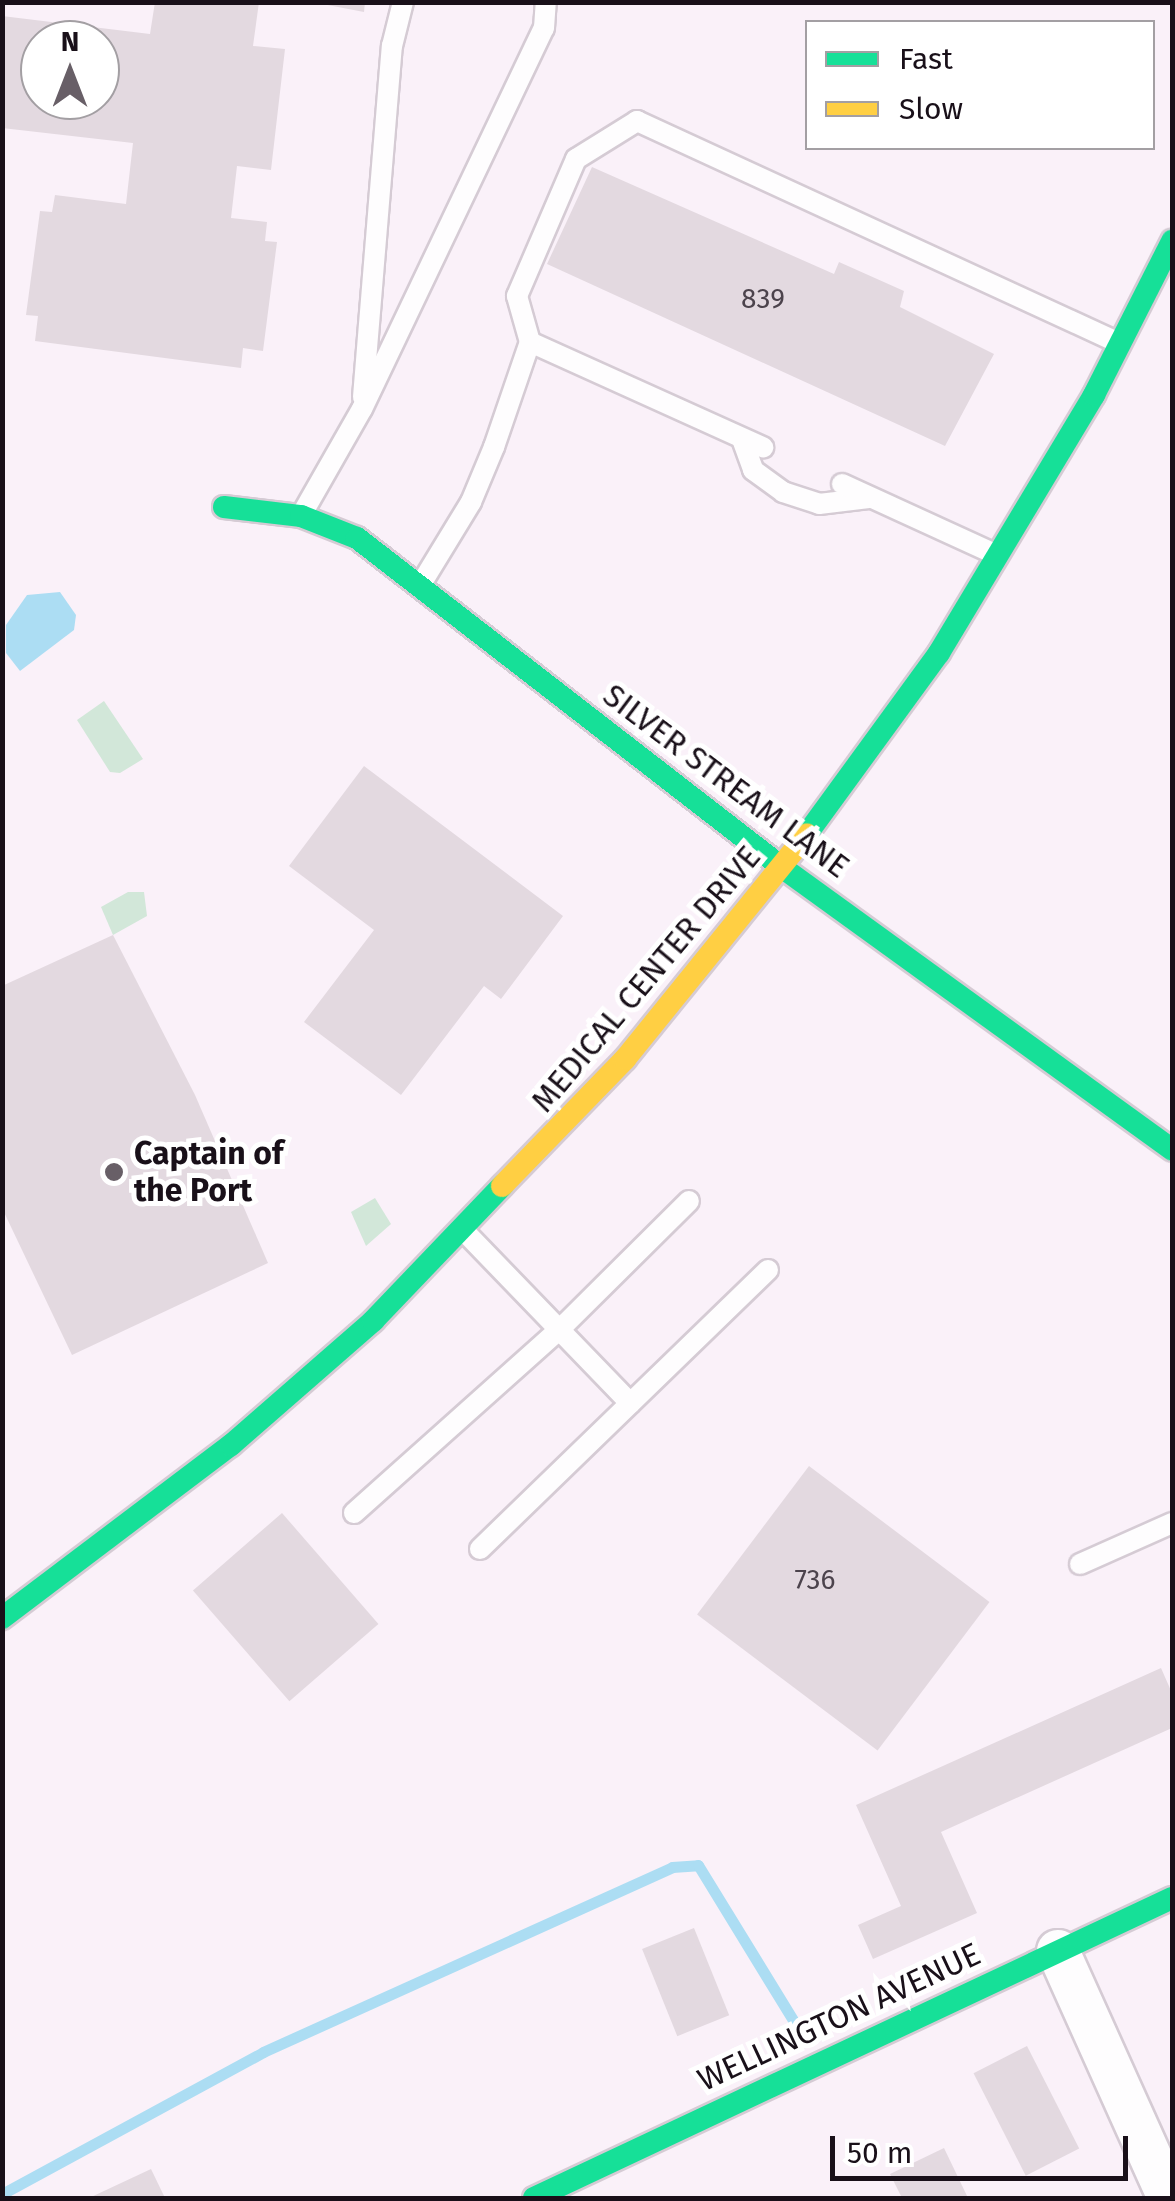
<!DOCTYPE html>
<html>
<head>
<meta charset="utf-8">
<style>
  body { margin:0 }
  #map { position:relative; width:1175px; height:2201px; overflow:hidden; background:#faf1f9; font-family:"Fira Sans",sans-serif }
  div>[style] { position:absolute }
  [style*='--x'] { left:calc(var(--x)*1px); top:calc(var(--y)*1px); width:calc(var(--w)*1px); rotate:calc(var(--a)*1deg) }
  .green>* { inset:0; background:#d2e7d9 }
  .water>* { inset:0; background:#acddf3 }
  .stream>* { height:11px; margin:-5.5px; padding:0 5.5px; transform-origin:5.5px; border-radius:5.5px; background:#acddf3 }
  .building>* { inset:0; background:#e3d9e0; transform-origin:0 0 }
  .roads { filter:drop-shadow(2px 0 #d5cbd4) drop-shadow(-2px 0 #d5cbd4) drop-shadow(0 2px #d5cbd4) drop-shadow(0 -2px #d5cbd4) }
  .lane>* { height:20px; margin:-10px; padding:0 10px; transform-origin:10px; border-radius:10px; background:#fefdfe }
  .street>* { height:42px; margin:-21px; padding:0 21px; transform-origin:21px; border-radius:21px; background:#fefdfe }
  .fast>* { height:22px; margin:-11px; padding:0 11px; transform-origin:11px; border-radius:11px; background:#16e098 }
  .slow>* { height:22px; margin:-11px; padding:0 11px; transform-origin:11px; border-radius:11px; background:#ffcf43 }
  .dots>* { width:28px; height:28px; translate:-50% -50%; box-sizing:border-box; border:5px solid #fff; border-radius:50% }
  span { translate:-50% -50%; white-space:nowrap; text-align:center; line-height:1.15; -webkit-text-stroke:10px #fff; paint-order:stroke }
  .number-label { font-size:28px; color:#4c434c }
  .number-label span { -webkit-text-stroke-width:0 }
  .street-label { font-size:32px; color:#191019 }
  .poi-label { font-size:32px; color:#191019; font-weight:700 }
  .left { translate:0 -50%; text-align:left }
  .frame { position:absolute; inset:0; border:5px solid #191019; pointer-events:none }
  .legend { position:absolute; left:805px; top:20px; width:350px; height:130px; box-sizing:border-box; background:#fff; border:2px solid #a39fa3; margin:0; padding:12px 18px; list-style:none; font-size:30px; color:#191019 }
  .legend li { display:flex; align-items:center; gap:20px; height:50px }
  .legend b { width:50px; border:2px solid #a39fa3 }
  .north { position:absolute; left:20px; top:20px; width:100px; height:100px; box-sizing:border-box; background:#fff; border:2px solid #a39fa3; border-radius:50%; rotate:0deg; font-size:28px; font-weight:700; line-height:40px; text-align:center; color:#191019 }
  .north::after { content:''; display:block; margin:auto; width:35px; height:45px; background:#685f67; clip-path:polygon(50% 0,100% 100%,50% 72%,0 100%) }
  .scale { position:absolute; left:830px; top:2136px; width:298px; height:45px; box-sizing:border-box; border:5px solid #191019; border-top:0; padding-left:12px; font-size:30px; line-height:35px; white-space:nowrap; color:#191019; -webkit-text-stroke:8px #fff; paint-order:stroke }
</style>
</head>
<body>
<div id="map">
  <div class="green">
    <i style="clip-path:polygon(104px 701px,143px 759px,120px 773px,110px 772px,77px 720px)"></i>
    <i style="clip-path:polygon(128px 892px,144px 892px,147px 916px,113px 935px,101px 907px)"></i>
    <i style="clip-path:polygon(375px 1198px,391px 1224px,366px 1246px,351px 1212px)"></i>
  </div>
  <div class="water">
    <i style="clip-path:polygon(60px 592px,76px 615px,74px 630px,20px 671px,6px 653px,6px 625px,27px 595px)"></i>
  </div>
  <div class="stream">
    <i style="--x:2;--y:2194;--w:297;--a:-28.5"></i>
    <i style="--x:263;--y:2052;--w:449;--a:-24.3"></i>
    <i style="--x:672;--y:1867;--w:26;--a:-4"></i>
    <i style="--x:698;--y:1865;--w:182;--a:58.5"></i>
  </div>
  <div class="building">
    <i style="clip-path:polygon(evenodd,155px 2px,259px 2px,253px 46px,285px 49px,271px 170px,237px 166px,231px 218px,267px 222px,265px 241px,277px 242px,263px 351px,243px 348px,241px 368px,35px 341px,38px 316px,26px 315px,40px 211px,52px 212px,55px 195px,126px 204px,133px 143px,2px 128px,2px 16px,150px 34px,155px 2px,40px 40px,100px 40px,100px 100px,40px 100px,40px 40px)"></i>
    <i style="clip-path:polygon(312px 2px,365px 2px,364px 12px)"></i>
    <i style="clip-path:polygon(592px 167px,834px 274px,839px 262px,904px 291px,900px 307px,994px 354px,945px 446px,547px 264px)"></i>
    <i style="clip-path:polygon(364px 766px,563px 916px,501px 999px,484px 986px,401px 1095px,304px 1022px,374px 930px,289px 866px)"></i>
    <i style="clip-path:polygon(113px 935px,195px 1095px,268px 1263px,72px 1355px,2px 1208px,2px 986px)"></i>
    <i style="left:809px;top:1466px;width:226px;height:186px;rotate:37deg"></i>
    <i style="left:282px;top:1513px;width:147px;height:118px;rotate:49deg"></i>
    <i style="clip-path:polygon(1161px 1668px,1172px 1693px,1172px 1728px,941px 1832px,977px 1913px,873px 1959px,858px 1925px,901px 1906px,856px 1805px)"></i>
    <i style="left:694px;top:1928px;width:94px;height:56px;rotate:68deg"></i>
    <i style="left:1027px;top:2046px;width:115px;height:60px;rotate:63deg"></i>
    <i style="clip-path:polygon(944px 2148px,968px 2198px,902px 2198px,890px 2174px)"></i>
    <i style="clip-path:polygon(151px 2169px,165px 2198px,89px 2198px)"></i>
  </div>
  <div class="roads">
    <div class="lane">
      <i style="--x:530;--y:342;--w:256;--a:24.3"></i>
      <i style="--x:363;--y:397;--w:352;--a:-85.3"></i>
      <i style="--x:392;--y:46;--w:45;--a:-76"></i>
      <i style="--x:742;--y:439;--w:33;--a:70"></i>
      <i style="--x:753;--y:470;--w:37;--a:36"></i>
      <i style="--x:783;--y:492;--w:38;--a:18"></i>
      <i style="--x:819;--y:504;--w:50;--a:-6.8"></i>
      <i style="--x:842;--y:484;--w:168;--a:24.6"></i>
      <i style="--x:302;--y:514;--w:121;--a:-60.3"></i>
      <i style="--x:362;--y:409;--w:422;--a:-64.5"></i>
      <i style="--x:544;--y:28;--w:26;--a:-86"></i>
      <i style="--x:421;--y:584;--w:96;--a:-58.6"></i>
      <i style="--x:471;--y:502;--w:60;--a:-67.3"></i>
      <i style="--x:494;--y:447;--w:111;--a:-71.1"></i>
      <i style="--x:530;--y:342;--w:48;--a:-105.8"></i>
      <i style="--x:517;--y:296;--w:149;--a:-66.7"></i>
      <i style="--x:576;--y:159;--w:72;--a:-31.9"></i>
      <i style="--x:637;--y:121;--w:531;--a:24.73"></i>
      <i style="--x:465;--y:1232;--w:238;--a:46"></i>
      <i style="--x:354;--y:1513;--w:275;--a:-41.8"></i>
      <i style="--x:559;--y:1330;--w:183;--a:-44.8"></i>
      <i style="--x:480;--y:1549;--w:401;--a:-44.1"></i>
      <i style="--x:1080;--y:1564;--w:101;--a:-24"></i>
    </div>
    <div class="street">
      <i style="--x:1058;--y:1951;--w:271;--a:65.8"></i>
    </div>
    <div class="fast">
      <i style="--x:224;--y:507;--w:78;--a:6.7"></i>
      <i style="--x:301;--y:516;--w:60;--a:21.4"></i>
      <i style="--x:357;--y:538;--w:539;--a:37.76"></i>
      <i style="--x:783;--y:868;--w:480;--a:35.9"></i>
      <i style="--x:807;--y:834;--w:224;--a:-53.9"></i>
      <i style="--x:939;--y:653;--w:301;--a:-59"></i>
      <i style="--x:1094;--y:395;--w:173;--a:-63.1"></i>
      <i style="--x:2;--y:1618;--w:287;--a:-37.1"></i>
      <i style="--x:231;--y:1445;--w:189;--a:-41.1"></i>
      <i style="--x:373;--y:1321;--w:187;--a:-46.3"></i>
      <i style="--x:534;--y:2198;--w:705;--a:-25.18"></i>
    </div>
    <div class="slow">
      <i style="--x:502;--y:1186;--w:177;--a:-45.9"></i>
      <i style="--x:625;--y:1059;--w:289;--a:-51"></i>
    </div>
  </div>
  <div class="dots">
    <i style="left:114px;top:1172px;background:#685f67"></i>
  </div>
  <div class="number-label">
    <span style="left:763px;top:299px">839</span>
    <span style="left:815px;top:1580px">736</span>
  </div>
  <div class="street-label">
    <span style="left:726px;top:781px;rotate:37deg">SILVER STREAM LANE</span>
    <span style="left:646px;top:979px;rotate:-50deg">MEDICAL CENTER DRIVE</span>
    <span style="left:839px;top:2017px;rotate:-25deg">WELLINGTON AVENUE</span>
  </div>
  <div class="poi-label">
    <span class="left" style="left:134px;top:1172px">Captain of<br>the Port</span>
  </div>
  <div class="frame"></div>
  <ul class="legend">
  <li><b style="height:12px;background:#16e098"></b>Fast</li>
  <li><b style="height:12px;background:#ffcf43"></b>Slow</li>
  </ul>
  <div class="north">N</div>
  <div class="scale">50 m</div>
</div>
</body>
</html>
